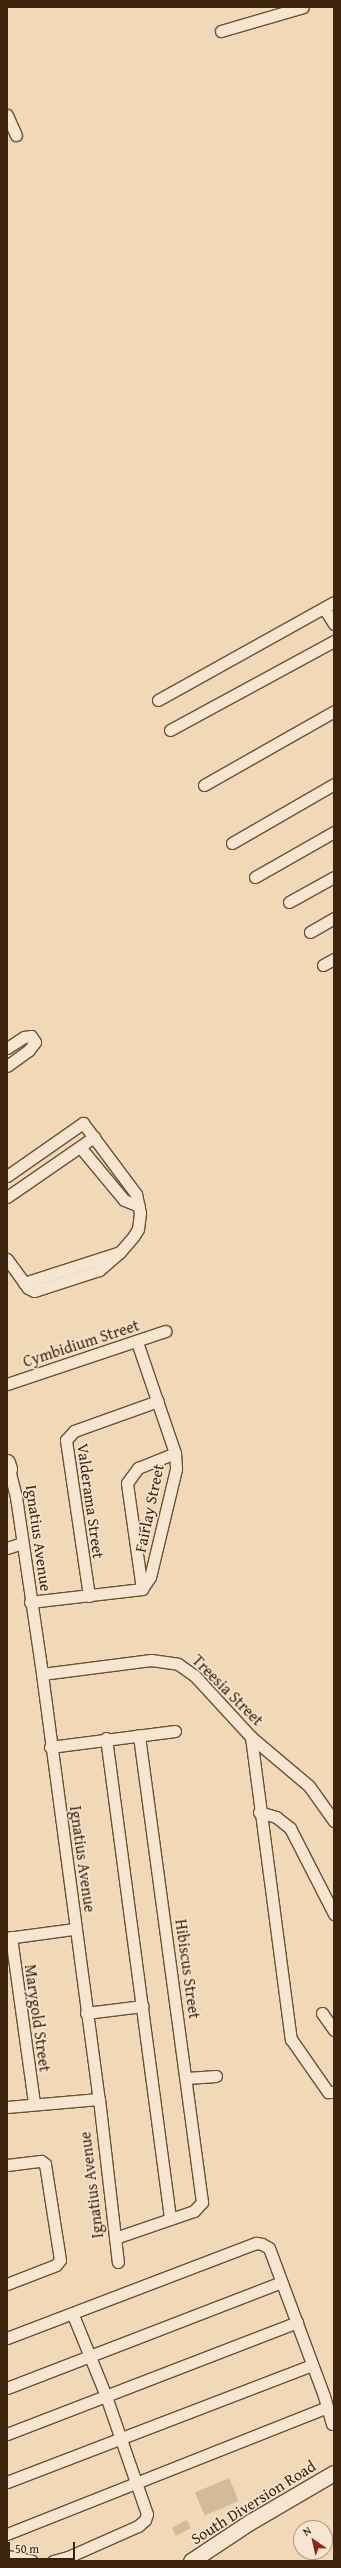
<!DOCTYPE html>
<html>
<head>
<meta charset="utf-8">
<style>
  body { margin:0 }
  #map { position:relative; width:341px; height:2568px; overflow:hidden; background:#f1d9b8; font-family:"Gentium Book Plus",serif }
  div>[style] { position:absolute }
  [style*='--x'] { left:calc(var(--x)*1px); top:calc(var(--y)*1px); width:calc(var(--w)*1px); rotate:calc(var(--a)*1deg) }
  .green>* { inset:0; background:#d2ba9b; transform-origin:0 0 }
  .roads { filter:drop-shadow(1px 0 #6a5037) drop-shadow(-1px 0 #6a5037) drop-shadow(0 1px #6a5037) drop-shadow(0 -1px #6a5037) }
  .street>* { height:11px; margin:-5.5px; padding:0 5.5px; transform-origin:5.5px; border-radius:5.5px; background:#f6e6d1 }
  .secondary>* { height:15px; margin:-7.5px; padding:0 7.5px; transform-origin:7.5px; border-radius:7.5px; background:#f6e6d1 }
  span { translate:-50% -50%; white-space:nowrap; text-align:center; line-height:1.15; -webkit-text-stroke:3px #f6e6d1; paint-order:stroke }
  .street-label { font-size:16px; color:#3d220c }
  .frame { position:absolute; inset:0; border:8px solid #3d220c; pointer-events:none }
  .north { position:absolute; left:293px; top:2520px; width:40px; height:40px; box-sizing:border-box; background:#f6e6d1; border:1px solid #ac9882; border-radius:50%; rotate:326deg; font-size:11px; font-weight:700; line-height:16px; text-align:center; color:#3d220c }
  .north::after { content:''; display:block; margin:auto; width:14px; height:18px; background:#8f2418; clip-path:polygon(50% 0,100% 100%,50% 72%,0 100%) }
  .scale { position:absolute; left:8px; top:2542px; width:67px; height:18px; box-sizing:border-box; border:2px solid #3d220c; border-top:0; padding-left:5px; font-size:12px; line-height:14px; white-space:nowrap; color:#3d220c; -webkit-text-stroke:3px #f6e6d1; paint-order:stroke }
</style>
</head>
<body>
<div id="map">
  <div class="green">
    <i style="left:229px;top:2478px;width:25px;height:37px;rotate:67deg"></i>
    <i style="left:187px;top:2520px;width:9px;height:17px;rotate:63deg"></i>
  </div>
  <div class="roads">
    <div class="street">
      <i style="--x:221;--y:31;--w:85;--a:-16.3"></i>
      <i style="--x:7;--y:115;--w:22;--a:66"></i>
      <i style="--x:324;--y:608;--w:19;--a:58"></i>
      <i style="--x:158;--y:700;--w:201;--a:-29.1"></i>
      <i style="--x:170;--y:730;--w:187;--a:-28.5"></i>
      <i style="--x:204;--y:785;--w:150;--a:-29.6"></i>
      <i style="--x:232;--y:843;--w:118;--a:-30"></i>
      <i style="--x:255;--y:877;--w:91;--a:-29.7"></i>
      <i style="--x:289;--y:902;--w:51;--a:-29.1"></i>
      <i style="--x:310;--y:932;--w:28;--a:-30"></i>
      <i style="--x:323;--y:965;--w:13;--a:-29"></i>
      <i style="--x:7;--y:1048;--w:20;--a:-33"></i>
      <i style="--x:24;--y:1037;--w:7;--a:-8"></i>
      <i style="--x:31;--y:1036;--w:7;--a:56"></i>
      <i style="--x:35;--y:1042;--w:10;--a:127"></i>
      <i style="--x:29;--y:1050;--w:27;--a:144"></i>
      <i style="--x:80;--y:1147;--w:69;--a:50.3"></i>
      <i style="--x:124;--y:1200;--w:16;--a:22"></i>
      <i style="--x:7;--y:1176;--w:93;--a:-34.9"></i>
      <i style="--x:83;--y:1123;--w:89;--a:53.3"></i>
      <i style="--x:136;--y:1194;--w:19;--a:78"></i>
      <i style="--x:140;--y:1213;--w:16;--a:97"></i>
      <i style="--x:138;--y:1229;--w:9;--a:122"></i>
      <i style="--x:133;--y:1237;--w:20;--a:131"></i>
      <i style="--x:120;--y:1252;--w:28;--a:139"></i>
      <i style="--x:99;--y:1270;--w:68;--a:162.1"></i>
      <i style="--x:34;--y:1291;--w:7;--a:-153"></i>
      <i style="--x:28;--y:1288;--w:36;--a:-126"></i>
      <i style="--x:7;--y:1197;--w:106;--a:-34.6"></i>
      <i style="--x:24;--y:1283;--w:98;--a:-17.9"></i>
      <i style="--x:137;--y:1342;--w:117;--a:71.1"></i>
      <i style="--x:175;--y:1453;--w:16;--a:86"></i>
      <i style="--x:176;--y:1469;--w:111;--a:103.5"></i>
      <i style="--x:150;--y:1577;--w:14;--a:124"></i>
      <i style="--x:7;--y:1384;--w:167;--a:-18.5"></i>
      <i style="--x:9;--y:1469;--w:29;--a:76"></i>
      <i style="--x:16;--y:1497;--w:179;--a:81.6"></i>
      <i style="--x:42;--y:1674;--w:429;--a:82.4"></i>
      <i style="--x:99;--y:2099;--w:164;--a:83.4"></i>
      <i style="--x:7;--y:1548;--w:16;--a:-18"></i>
      <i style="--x:142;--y:1589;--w:107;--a:-98.1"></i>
      <i style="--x:127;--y:1483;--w:19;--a:-54"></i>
      <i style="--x:138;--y:1468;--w:40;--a:-22"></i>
      <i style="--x:89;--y:1596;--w:158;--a:-98.4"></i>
      <i style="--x:66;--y:1440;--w:12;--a:-48"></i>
      <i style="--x:74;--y:1431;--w:89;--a:-19.7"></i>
      <i style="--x:30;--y:1602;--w:113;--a:-6.6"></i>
      <i style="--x:42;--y:1674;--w:110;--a:-7.3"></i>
      <i style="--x:151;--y:1660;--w:27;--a:8"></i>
      <i style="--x:178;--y:1664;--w:19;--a:35"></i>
      <i style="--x:194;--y:1675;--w:84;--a:47.4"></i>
      <i style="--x:251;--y:1737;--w:76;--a:40.2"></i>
      <i style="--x:309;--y:1786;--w:43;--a:54.5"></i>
      <i style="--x:251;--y:1737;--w:305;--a:82.5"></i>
      <i style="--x:291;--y:2039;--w:65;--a:55.1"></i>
      <i style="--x:328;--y:2092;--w:6;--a:0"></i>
      <i style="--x:106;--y:1738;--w:485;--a:82.4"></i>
      <i style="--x:50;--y:1747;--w:126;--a:-7.3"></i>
      <i style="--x:259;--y:1812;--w:18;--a:16"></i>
      <i style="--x:276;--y:1817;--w:18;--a:38"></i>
      <i style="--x:290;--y:1828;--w:97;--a:62.9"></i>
      <i style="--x:11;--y:1937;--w:168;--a:82.1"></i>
      <i style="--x:7;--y:1938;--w:68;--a:-7.7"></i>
      <i style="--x:86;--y:2013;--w:57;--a:-7"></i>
      <i style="--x:322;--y:2013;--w:21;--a:55"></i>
      <i style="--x:187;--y:2078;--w:29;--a:-4"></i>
      <i style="--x:7;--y:2107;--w:92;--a:-5"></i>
      <i style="--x:7;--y:2165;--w:34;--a:-7"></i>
      <i style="--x:41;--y:2161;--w:5;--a:37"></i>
      <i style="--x:45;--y:2164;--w:97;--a:81.1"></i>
      <i style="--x:60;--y:2260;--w:6;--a:129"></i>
      <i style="--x:56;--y:2265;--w:53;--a:158.8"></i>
      <i style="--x:115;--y:2238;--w:83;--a:-18.9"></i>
      <i style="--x:194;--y:2211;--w:12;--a:-48"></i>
      <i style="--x:202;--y:2202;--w:471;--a:-97.7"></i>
      <i style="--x:7;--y:2338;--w:267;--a:-20.9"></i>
      <i style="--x:256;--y:2243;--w:6;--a:9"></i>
      <i style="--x:262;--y:2244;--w:8;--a:30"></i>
      <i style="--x:269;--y:2248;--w:158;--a:69.6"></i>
      <i style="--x:324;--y:2396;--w:29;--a:74"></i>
      <i style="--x:7;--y:2388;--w:294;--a:-21.1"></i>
      <i style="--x:7;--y:2434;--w:311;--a:-21.1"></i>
      <i style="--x:7;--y:2482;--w:327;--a:-21"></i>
      <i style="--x:7;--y:2534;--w:343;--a:-21.6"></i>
      <i style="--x:7;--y:2556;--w:25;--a:11"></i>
      <i style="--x:53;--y:2561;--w:16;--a:-15"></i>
      <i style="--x:68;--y:2557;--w:77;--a:-23.9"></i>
      <i style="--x:138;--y:2526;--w:9;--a:-41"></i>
      <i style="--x:145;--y:2520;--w:6;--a:-72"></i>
      <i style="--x:147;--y:2514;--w:125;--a:-109.2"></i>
      <i style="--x:106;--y:2396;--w:87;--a:-112.2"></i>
    </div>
    <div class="secondary">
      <i style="--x:7;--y:1462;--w:7;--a:74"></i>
      <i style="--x:9;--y:1469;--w:2;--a:180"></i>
      <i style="--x:191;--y:2561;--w:71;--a:-33.5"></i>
      <i style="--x:250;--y:2522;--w:97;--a:-30.3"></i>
    </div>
  </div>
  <div class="street-label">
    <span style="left:81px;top:1343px;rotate:-18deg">Cymbidium Street</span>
    <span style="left:91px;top:1501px;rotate:82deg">Valderama Street</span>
    <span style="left:149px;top:1508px;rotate:-78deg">Fairlay Street</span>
    <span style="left:39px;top:1538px;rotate:82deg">Ignatius Avenue</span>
    <span style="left:228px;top:1690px;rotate:45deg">Treesia Street</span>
    <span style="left:83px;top:1859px;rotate:82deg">Ignatius Avenue</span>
    <span style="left:188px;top:1969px;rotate:82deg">Hibiscus Street</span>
    <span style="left:38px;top:2018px;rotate:82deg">Marygold Street</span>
    <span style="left:91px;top:2185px;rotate:-97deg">Ignatius Avenue</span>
    <span style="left:253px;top:2502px;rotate:-32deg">South Diversion Road</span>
  </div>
  <div class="frame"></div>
  <div class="north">N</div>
  <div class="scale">50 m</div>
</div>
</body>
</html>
